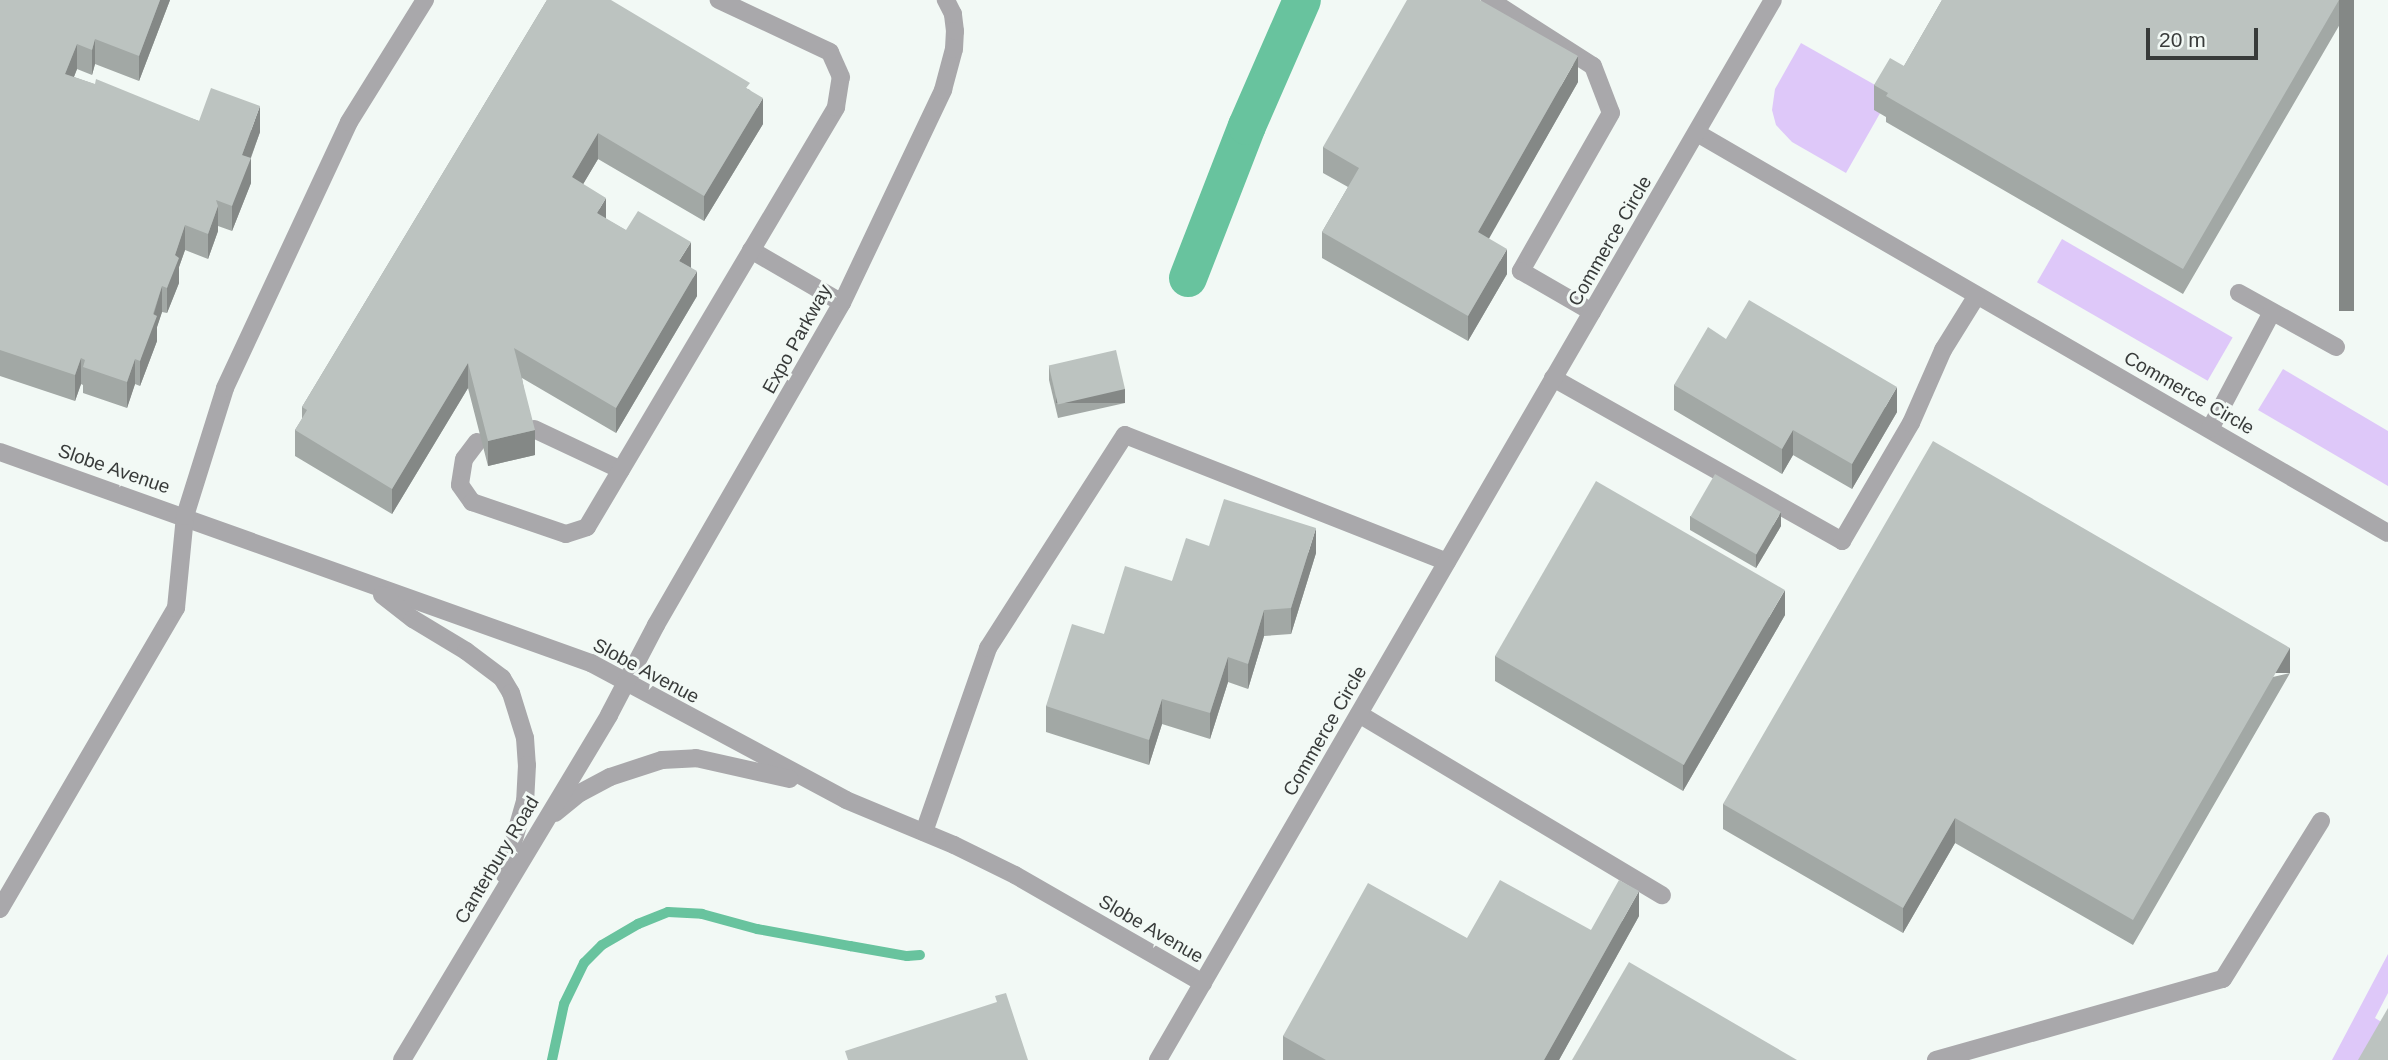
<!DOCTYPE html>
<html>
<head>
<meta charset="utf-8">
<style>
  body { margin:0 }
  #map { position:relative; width:2388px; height:1060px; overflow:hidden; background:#f2f9f5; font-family:Arial,sans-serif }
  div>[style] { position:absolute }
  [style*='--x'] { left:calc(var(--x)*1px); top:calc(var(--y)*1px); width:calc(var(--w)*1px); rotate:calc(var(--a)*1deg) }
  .green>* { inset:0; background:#dec8f9; transform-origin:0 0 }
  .stream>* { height:10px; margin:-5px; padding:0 5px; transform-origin:5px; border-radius:5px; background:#68c39e }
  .canal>* { height:38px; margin:-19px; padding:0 19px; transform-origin:19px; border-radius:19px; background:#68c39e }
  .minor>* { height:18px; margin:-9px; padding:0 9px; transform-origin:9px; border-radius:9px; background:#a9a8ab }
  .wall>* { inset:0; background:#a2a8a5 }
  .shaded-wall>* { inset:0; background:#848886; transform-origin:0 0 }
  .building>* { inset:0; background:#bcc3c0; transform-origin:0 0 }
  span { translate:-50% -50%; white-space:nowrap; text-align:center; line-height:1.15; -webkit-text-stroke:6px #f2f9f5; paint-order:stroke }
  .street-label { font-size:19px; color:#383b3a }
  .scale { position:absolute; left:2146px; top:28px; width:112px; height:32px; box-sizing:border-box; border:4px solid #383b3a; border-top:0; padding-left:9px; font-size:21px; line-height:24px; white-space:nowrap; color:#383b3a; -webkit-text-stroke:5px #f2f9f5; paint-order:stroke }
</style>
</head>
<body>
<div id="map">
  <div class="green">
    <i style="clip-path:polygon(1801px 43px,1891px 94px,1846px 173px,1792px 142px,1776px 125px,1772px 110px,1775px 89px)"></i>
    <i style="left:2062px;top:239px;width:197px;height:50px;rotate:30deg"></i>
    <i style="clip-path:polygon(2283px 369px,2388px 431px,2388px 486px,2258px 410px)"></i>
    <i style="clip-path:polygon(2388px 954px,2388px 993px,2375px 1018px,2388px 1026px,2373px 1060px,2332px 1060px)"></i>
  </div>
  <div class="stream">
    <i style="--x:552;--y:1060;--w:57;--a:-77.9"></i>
    <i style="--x:564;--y:1004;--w:46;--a:-64"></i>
    <i style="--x:584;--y:963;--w:25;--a:-45"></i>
    <i style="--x:602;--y:945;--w:42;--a:-30.3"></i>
    <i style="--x:638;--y:924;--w:32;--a:-22"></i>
    <i style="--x:668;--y:912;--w:34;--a:3"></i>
    <i style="--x:702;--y:914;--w:57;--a:15.3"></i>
    <i style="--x:757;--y:929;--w:95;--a:10.4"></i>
    <i style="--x:850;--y:946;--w:58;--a:10"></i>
    <i style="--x:907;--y:956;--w:13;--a:-4"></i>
  </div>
  <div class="canal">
    <i style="--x:1188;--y:278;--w:163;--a:-68.8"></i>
    <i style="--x:1247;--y:126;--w:137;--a:-66.4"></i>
  </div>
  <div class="minor">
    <i style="--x:1490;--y:0;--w:122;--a:32.7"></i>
    <i style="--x:1593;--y:66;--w:50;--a:69"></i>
    <i style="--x:1611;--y:113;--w:182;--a:119.7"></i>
    <i style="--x:1521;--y:271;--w:82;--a:30"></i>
    <i style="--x:1697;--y:133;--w:798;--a:30.07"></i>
    <i style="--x:751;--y:250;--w:105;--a:30.2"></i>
    <i style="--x:2239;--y:293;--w:111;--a:29.1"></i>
    <i style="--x:1553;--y:378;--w:332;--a:29.4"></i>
    <i style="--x:1842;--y:541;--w:137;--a:-59.7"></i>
    <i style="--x:1911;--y:423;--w:80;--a:-66.3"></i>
    <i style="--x:1943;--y:350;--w:62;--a:-58.1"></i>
    <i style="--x:534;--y:429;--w:96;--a:25.2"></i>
    <i style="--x:2210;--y:429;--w:132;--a:-62.1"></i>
    <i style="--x:477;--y:442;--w:21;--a:127"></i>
    <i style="--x:464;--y:459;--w:26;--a:99"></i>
    <i style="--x:460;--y:485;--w:21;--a:55"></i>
    <i style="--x:472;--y:502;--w:99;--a:18.8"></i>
    <i style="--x:566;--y:534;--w:22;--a:-18"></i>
    <i style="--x:587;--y:527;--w:488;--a:-59.3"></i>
    <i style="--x:836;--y:107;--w:30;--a:-81"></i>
    <i style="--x:841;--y:77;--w:27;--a:-114"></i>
    <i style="--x:830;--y:52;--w:123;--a:-154.9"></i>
    <i style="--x:0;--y:452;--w:628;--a:19.65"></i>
    <i style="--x:591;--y:663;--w:289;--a:28.2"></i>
    <i style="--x:846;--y:800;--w:117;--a:22.6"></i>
    <i style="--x:954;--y:845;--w:68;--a:26.2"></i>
    <i style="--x:1015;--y:875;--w:217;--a:29.9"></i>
    <i style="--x:382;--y:595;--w:39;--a:38"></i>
    <i style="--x:413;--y:619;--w:62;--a:31.1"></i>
    <i style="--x:466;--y:651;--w:45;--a:36.9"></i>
    <i style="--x:502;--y:678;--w:17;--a:59"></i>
    <i style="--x:511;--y:693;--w:47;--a:72.7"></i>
    <i style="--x:525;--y:738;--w:27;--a:86"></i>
    <i style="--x:527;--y:765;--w:36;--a:93"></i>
    <i style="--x:525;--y:801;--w:76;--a:106"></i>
    <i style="--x:1359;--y:714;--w:353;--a:30.9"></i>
    <i style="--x:555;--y:813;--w:32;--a:-39"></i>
    <i style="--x:580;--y:793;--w:34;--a:-28"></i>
    <i style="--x:610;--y:777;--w:55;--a:-18.1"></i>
    <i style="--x:662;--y:760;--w:34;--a:-3"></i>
    <i style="--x:696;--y:758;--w:96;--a:12.6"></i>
    <i style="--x:924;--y:832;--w:195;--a:-70.8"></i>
    <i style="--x:988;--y:648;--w:253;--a:-57.3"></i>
    <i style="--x:1125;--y:435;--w:346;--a:21.5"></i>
    <i style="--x:0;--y:909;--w:349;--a:-59.7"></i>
    <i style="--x:176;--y:608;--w:92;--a:-84.4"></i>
    <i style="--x:185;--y:516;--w:134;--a:-72.6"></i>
    <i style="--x:225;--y:388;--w:293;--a:-65"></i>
    <i style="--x:349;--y:122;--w:144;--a:-58.1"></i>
    <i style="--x:402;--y:1060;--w:402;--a:-59"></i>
    <i style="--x:609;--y:715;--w:102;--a:-62.4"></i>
    <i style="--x:656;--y:625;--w:372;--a:-60"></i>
    <i style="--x:842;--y:303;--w:236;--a:-64.6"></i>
    <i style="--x:943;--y:90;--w:42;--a:-75"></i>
    <i style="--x:954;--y:49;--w:18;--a:-87"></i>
    <i style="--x:955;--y:31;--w:17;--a:-97"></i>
    <i style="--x:953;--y:14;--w:16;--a:-117"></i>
    <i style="--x:1158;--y:1060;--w:1225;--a:-59.88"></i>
    <i style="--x:1936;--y:1060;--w:298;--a:-15.8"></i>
    <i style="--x:2223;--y:979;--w:186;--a:-58.2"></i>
  </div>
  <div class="wall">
    <i style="clip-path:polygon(0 0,170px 0,139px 81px,95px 64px,92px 75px,77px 69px,74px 77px,199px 121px,260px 132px,251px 158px,251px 183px,232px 231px,218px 226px,218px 231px,208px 259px,185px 250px,179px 267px,179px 283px,167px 313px,162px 312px,157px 327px,157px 341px,140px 386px,135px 384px,127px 408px,83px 393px,83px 385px,81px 384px,75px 401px,0 376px)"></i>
    <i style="clip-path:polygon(547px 0,750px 90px,763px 124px,704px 221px,598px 159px,583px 184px,606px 219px,691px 267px,697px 296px,616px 433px,522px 378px,535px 455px,488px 466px,468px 388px,392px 514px,295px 456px,295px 430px,302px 419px,302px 407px)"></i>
    <i style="clip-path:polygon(1942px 0,2354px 0,2183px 294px,1886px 122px,1886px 117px,1874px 110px,1874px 85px,1904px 66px)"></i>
    <i style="clip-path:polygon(1578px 82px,1488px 239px,1507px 274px,1468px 341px,1322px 258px,1322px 232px,1348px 187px,1323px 173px,1323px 147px)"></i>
    <i style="clip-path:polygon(1726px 339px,1897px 412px,1852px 489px,1793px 455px,1782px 474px,1674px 410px,1674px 385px)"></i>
    <i style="clip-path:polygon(1049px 366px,1125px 403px,1058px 418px,1049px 380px)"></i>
    <i style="clip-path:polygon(1690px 516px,1781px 526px,1756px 568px,1690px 530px)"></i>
    <i style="clip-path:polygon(1209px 546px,1316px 553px,1291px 634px,1264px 636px,1248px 689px,1228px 682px,1210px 739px,1162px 724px,1149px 765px,1046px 732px,1046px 706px,1104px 634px,1172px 581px)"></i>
    <i style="clip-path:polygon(1785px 615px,1683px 791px,1495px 681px,1495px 656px)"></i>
    <i style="clip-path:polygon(2290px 673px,2133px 945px,1955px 843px,1903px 933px,1723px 829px,1723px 804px)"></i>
    <i style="clip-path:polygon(1639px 916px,1559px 1060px,1283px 1060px,1283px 1036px,1467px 938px,1591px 930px)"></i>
  </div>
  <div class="shaded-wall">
    <i style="clip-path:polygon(160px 0,170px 0,139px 81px,139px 56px)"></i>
    <i style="left:2339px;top:0;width:15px;height:311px"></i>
    <i style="clip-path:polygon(95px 39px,95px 64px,92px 75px,92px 50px)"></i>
    <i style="clip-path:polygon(77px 44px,77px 69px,65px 99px,65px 74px)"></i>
    <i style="clip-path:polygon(1578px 56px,1578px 82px,1478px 258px,1478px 232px)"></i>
    <i style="clip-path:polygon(763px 98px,763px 124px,704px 221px,704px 196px)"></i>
    <i style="clip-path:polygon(260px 106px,260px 132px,249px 162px,251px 158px,251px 183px,232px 231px,232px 206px,242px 155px)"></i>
    <i style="clip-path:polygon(598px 133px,598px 159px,572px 203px,572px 177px)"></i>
    <i style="clip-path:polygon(606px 198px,606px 223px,597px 213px)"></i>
    <i style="clip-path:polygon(218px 206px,218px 231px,208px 259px,208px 234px)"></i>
    <i style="clip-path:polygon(185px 225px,185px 250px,179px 267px,179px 283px,167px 313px,167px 288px,175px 255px)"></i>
    <i style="clip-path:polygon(691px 242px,691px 268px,679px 261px)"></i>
    <i style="clip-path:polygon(1507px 249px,1507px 274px,1468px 341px,1468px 316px)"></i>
    <i style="clip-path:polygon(697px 271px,697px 296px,616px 433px,616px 408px)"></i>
    <i style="clip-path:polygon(162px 286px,162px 312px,157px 327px,157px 341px,140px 386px,140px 361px)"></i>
    <i style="clip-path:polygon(81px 358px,81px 384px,75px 401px,75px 375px)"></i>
    <i style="clip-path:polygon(135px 359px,135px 384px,127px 408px,127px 382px)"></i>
    <i style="clip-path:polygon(468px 363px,468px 388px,392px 514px,392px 489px)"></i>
    <i style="clip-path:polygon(1897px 387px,1897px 412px,1852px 489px,1852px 464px)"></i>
    <i style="left:1125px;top:389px;width:14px;height:69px;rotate:90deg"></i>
    <i style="clip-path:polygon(535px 430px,535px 455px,488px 466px,488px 441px)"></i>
    <i style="clip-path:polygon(1793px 430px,1793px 455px,1782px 474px,1782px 449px)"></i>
    <i style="clip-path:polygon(1781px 512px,1781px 526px,1756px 568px,1756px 554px)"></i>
    <i style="clip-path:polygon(1316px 528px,1316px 553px,1291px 634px,1291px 608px)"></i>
    <i style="clip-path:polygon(1785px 590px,1785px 615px,1683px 791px,1683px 765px)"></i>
    <i style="clip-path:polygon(1264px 610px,1264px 636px,1248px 689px,1248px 664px)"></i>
    <i style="left:2290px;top:648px;width:25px;height:314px;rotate:90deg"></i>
    <i style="clip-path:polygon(1228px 657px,1228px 682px,1210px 739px,1210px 713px)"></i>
    <i style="clip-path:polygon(1162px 699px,1162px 724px,1149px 765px,1149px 740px)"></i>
    <i style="clip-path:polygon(1955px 818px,1955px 843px,1903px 933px,1903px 908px)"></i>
    <i style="clip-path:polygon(1639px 891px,1639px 916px,1559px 1060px,1544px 1060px)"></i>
  </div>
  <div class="building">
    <i style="clip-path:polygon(0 0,160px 0,139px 56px,95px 39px,92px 50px,77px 44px,65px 74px,95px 84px,96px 79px,199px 121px,211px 88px,260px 106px,242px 155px,251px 158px,232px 206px,216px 200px,218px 206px,208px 234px,185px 225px,175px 255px,179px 258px,167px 288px,162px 286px,153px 314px,157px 316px,140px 361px,135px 359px,127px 382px,83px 367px,85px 360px,81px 358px,75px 375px,0 350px)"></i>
    <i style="clip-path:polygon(547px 0,611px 0,750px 83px,746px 88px,763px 98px,704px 196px,598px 133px,572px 177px,606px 198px,597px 213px,626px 230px,638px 211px,691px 242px,679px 261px,697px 271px,616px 408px,514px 348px,535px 430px,488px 441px,468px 363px,392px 489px,295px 430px,307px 410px,302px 407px)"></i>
    <i style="clip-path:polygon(1407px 0,1480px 0,1578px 56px,1478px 232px,1507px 249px,1468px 316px,1322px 232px,1359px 168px,1323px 147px)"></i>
    <i style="clip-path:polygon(1942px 0,2339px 0,2183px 269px,1886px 96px,1888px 93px,1874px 85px,1890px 58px,1904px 66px)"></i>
    <i style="clip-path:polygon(1749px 300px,1897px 387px,1852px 464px,1793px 430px,1782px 449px,1674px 385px,1708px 327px,1726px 339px)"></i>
    <i style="left:1116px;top:350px;width:40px;height:69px;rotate:77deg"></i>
    <i style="clip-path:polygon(1933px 441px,2290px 648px,2133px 920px,1955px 818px,1903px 908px,1723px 804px)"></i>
    <i style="left:1715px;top:474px;width:76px;height:49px;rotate:30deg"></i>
    <i style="left:1596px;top:481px;width:218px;height:202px;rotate:30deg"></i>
    <i style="clip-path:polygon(1224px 499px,1316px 528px,1291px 608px,1264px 610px,1248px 664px,1228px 657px,1210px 713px,1162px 699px,1149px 740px,1046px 706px,1072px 624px,1104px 634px,1125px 566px,1172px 581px,1186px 538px,1209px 546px)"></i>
    <i style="clip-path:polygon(1500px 880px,1591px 930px,1619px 880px,1639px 891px,1544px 1060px,1326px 1060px,1283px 1036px,1368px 883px,1467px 938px)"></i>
    <i style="clip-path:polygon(1629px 962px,1797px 1060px,1572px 1060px)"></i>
    <i style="clip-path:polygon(1006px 993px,1028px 1060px,848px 1060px,845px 1051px,997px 1002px,995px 996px)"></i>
    <i style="clip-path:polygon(2388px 1008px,2388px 1060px,2358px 1060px)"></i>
  </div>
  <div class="street-label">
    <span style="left:1610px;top:241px;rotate:-60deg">Commerce Circle</span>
    <span style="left:797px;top:339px;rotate:-61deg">Expo Parkway</span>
    <span style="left:2189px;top:393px;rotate:30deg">Commerce Circle</span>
    <span style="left:114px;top:469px;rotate:19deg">Slobe Avenue</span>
    <span style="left:646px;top:671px;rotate:28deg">Slobe Avenue</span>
    <span style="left:1325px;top:731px;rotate:-60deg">Commerce Circle</span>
    <span style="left:497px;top:860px;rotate:-59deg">Canterbury Road</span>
    <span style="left:1151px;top:929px;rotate:30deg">Slobe Avenue</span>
  </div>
  <div class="scale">20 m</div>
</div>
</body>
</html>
